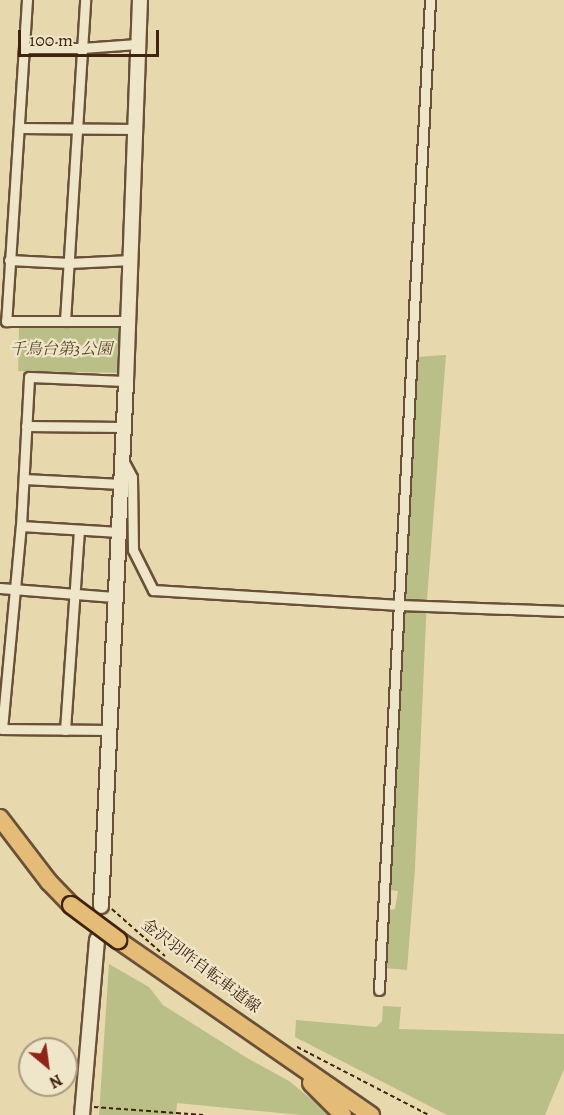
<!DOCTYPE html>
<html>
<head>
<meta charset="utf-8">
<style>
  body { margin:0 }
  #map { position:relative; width:564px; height:1115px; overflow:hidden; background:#e7d8ae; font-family:Alegreya,"Noto Serif JP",serif }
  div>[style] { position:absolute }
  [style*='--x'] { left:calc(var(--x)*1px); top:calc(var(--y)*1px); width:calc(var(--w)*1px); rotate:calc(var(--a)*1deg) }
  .green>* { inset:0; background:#babe87; transform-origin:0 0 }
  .path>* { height:1.5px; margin-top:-0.75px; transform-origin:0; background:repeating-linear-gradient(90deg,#412310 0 4.5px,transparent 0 7.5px) }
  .roads { filter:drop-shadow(2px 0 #6a5038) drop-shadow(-2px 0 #6a5038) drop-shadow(0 2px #6a5038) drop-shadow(0 -2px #6a5038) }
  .street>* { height:9px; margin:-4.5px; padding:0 4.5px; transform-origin:4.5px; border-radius:4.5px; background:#efe6ca }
  .secondary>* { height:14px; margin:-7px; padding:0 7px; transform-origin:7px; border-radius:7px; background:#efe6ca }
  .highway>* { height:16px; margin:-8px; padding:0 8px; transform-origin:8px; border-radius:8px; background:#e4bc77 }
  .bridges { filter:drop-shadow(2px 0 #412310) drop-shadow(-2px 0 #412310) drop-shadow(0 2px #412310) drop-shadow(0 -2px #412310) }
  .highway-bridge>* { height:16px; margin:-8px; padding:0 8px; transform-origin:8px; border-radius:8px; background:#e4bc77 }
  span { translate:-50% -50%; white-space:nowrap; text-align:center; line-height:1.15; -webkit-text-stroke:4.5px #efe6ca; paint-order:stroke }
  .park-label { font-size:16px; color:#5f4a2e; font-style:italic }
  .street-label { font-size:16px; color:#412310 }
  .north { position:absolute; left:18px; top:1037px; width:60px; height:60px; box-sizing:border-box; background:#efe6ca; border:2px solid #a99880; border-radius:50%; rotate:151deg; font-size:16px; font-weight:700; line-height:24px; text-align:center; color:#412310 }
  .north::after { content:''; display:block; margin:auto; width:21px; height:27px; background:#8f2418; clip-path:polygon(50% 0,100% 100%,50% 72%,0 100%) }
  .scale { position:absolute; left:18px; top:30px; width:141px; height:27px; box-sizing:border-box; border:3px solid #412310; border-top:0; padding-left:8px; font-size:18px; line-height:21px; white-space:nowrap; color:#412310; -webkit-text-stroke:4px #efe6ca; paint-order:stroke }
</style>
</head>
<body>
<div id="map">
  <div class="green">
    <i style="left:19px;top:324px;width:101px;height:47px;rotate:1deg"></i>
    <i style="clip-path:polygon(446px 355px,427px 599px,415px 868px,407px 970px,385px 968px,387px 910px,395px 909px,398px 891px,389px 890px,416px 357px)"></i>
    <i style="clip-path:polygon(109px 964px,149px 987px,163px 1005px,247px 1058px,289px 1081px,331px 1115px,301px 1115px,177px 1103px,176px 1115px,99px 1115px)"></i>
    <i style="clip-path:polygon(383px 1006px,401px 1007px,399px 1029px,564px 1034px,564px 1069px,545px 1115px,447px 1115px,295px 1037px,296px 1020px,376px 1027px,382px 1021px)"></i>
  </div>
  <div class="path">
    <i style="--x:112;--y:909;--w:71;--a:41.6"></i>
    <i style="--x:297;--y:1047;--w:148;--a:27.3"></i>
    <i style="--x:94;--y:1107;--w:110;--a:4.2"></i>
  </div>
  <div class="roads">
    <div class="street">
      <i style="--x:27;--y:0;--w:322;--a:93.7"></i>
      <i style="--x:6;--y:321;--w:123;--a:0"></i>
      <i style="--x:24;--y:48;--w:58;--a:0"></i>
      <i style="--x:82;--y:48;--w:55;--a:-4.2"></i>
      <i style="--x:19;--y:128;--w:116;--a:0.5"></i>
      <i style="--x:9;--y:260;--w:60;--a:2.9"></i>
      <i style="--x:69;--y:263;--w:62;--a:-2.8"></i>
      <i style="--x:65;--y:321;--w:322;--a:-86.4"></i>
      <i style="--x:26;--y:426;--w:97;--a:0.6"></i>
      <i style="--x:123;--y:460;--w:19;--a:62"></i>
      <i style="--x:132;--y:477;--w:73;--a:89.2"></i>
      <i style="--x:133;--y:550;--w:45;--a:63.4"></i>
      <i style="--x:153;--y:590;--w:247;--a:3.5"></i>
      <i style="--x:400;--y:605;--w:164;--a:2.1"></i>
      <i style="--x:24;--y:479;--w:97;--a:3"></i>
      <i style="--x:21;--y:526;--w:98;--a:3.5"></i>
      <i style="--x:0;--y:588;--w:114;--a:4.5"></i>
      <i style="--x:65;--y:730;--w:199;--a:-86"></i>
      <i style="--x:108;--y:730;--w:106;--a:-179.5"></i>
      <i style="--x:2;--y:729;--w:204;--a:-84.7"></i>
      <i style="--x:21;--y:526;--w:149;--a:-86.9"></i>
      <i style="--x:29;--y:377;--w:97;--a:2.4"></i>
      <i style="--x:379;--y:990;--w:991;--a:-87.05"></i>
    </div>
    <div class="secondary">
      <i style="--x:101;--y:906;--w:526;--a:-87.27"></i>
      <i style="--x:126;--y:381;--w:381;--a:-87.9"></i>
      <i style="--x:82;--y:1115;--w:176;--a:-85.1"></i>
    </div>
    <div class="highway">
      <i style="--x:0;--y:818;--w:81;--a:52.6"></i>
      <i style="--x:49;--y:882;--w:32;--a:46"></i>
      <i style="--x:118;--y:940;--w:308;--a:34.7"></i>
      <i style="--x:311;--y:1083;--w:45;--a:45"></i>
    </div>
  </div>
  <div class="bridges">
    <div class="highway-bridge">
      <i style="--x:71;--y:905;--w:59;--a:36.7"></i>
    </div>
  </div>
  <div class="park-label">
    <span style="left:61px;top:349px">千鳥台第3公園</span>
  </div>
  <div class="street-label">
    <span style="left:201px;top:966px;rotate:37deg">金沢羽咋自転車道線</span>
  </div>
  <div class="north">N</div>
  <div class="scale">100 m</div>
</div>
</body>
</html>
